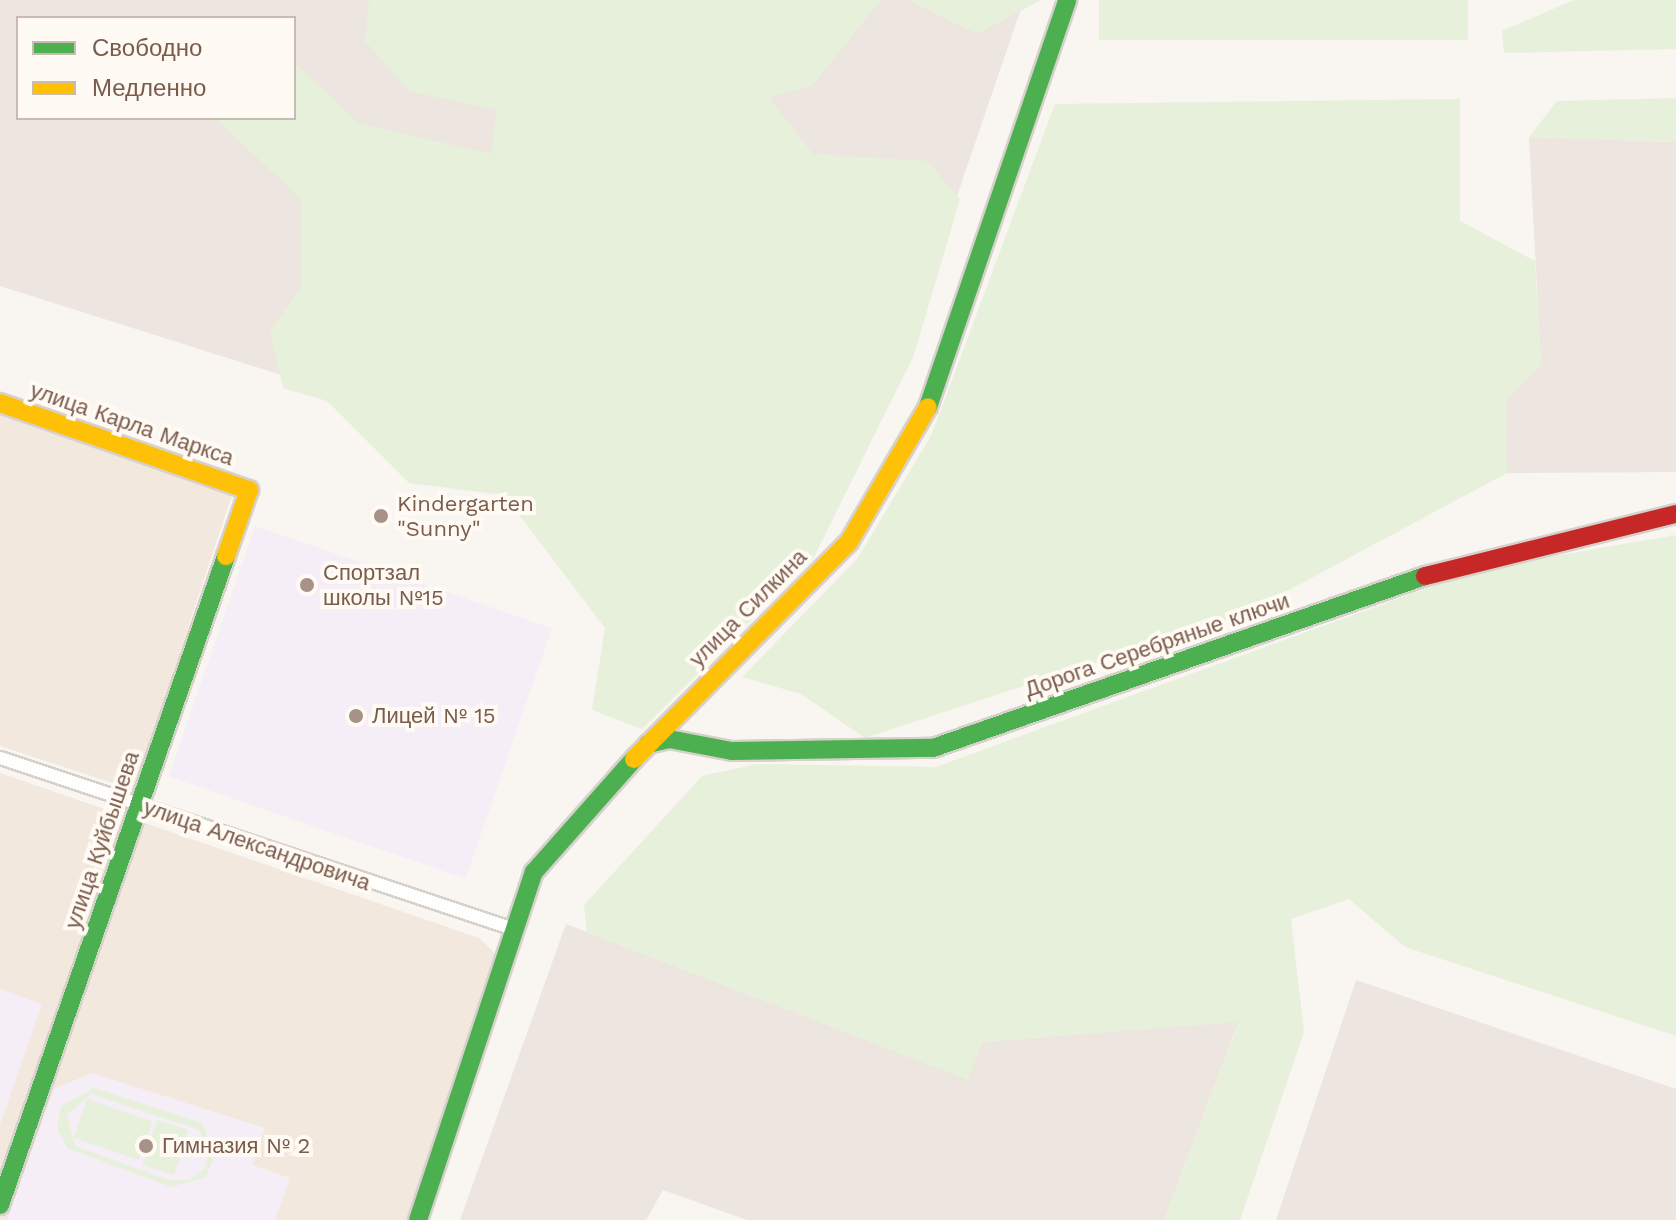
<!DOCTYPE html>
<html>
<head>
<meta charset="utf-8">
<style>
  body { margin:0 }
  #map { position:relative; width:1676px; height:1220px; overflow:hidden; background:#f9f5f0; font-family:"Work Sans",sans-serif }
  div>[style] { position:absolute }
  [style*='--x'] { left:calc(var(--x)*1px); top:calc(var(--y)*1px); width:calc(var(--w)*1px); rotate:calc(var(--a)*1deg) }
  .residential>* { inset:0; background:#f2e8de }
  .industrial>* { inset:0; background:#ede5e0 }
  .education>* { inset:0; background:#f6eef6; transform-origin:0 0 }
  .green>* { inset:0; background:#e7f0db; transform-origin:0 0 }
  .roads { filter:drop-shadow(2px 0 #d7d1cb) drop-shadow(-2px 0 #d7d1cb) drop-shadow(0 2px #d7d1cb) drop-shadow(0 -2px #d7d1cb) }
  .street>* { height:12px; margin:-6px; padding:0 6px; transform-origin:6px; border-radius:6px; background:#fefefd }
  .fast>* { height:18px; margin:-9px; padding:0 9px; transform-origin:9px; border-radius:9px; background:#4caf50 }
  .slow>* { height:18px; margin:-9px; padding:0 9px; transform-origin:9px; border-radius:9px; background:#ffc107 }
  .jam>* { height:18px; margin:-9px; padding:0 9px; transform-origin:9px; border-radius:9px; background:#c62828 }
  .dots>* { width:22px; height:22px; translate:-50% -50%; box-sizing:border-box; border:4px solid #fffaf3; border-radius:50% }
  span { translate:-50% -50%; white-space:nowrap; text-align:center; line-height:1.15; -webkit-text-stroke:8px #fffaf3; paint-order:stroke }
  .street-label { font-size:22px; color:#7a5c4d }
  .poi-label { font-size:22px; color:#7a5c4d }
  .left { translate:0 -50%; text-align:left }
  .legend { position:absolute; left:16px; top:16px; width:280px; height:104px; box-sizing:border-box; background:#fffaf3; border:2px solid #cabbb1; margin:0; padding:10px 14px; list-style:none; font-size:24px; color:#7a5c4d }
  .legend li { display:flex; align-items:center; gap:16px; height:40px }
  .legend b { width:40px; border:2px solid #cabbb1 }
</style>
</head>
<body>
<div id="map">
  <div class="residential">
    <i style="clip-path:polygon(0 415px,232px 495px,134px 790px,0 746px)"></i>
    <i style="clip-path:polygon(0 773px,479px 938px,494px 952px,495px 970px,411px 1220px,0 1220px)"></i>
  </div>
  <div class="industrial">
    <i style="clip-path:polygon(evenodd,0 0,1024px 0,892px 386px,784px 534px,0 286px,0 0,18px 18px,294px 18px,294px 118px,18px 118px,18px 18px)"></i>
    <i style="clip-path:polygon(1529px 137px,1676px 142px,1676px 472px,1507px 473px,1506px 400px,1541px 364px)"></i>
    <i style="clip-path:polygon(566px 924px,967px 1079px,982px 1042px,1239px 1021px,1164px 1220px,747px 1220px,663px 1190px,646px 1220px,460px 1220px)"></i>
    <i style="clip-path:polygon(1356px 980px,1676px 1089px,1676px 1220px,1276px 1220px)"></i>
  </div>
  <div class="education">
    <i style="left:255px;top:526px;width:314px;height:265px;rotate:19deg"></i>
    <i style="clip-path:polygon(0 989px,42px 1004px,0 1125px)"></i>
    <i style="clip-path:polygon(92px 1073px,265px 1128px,252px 1165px,290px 1178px,275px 1220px,7px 1220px,54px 1089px)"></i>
  </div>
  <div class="green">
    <i style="clip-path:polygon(369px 0,881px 0,813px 85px,769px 98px,813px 154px,927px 161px,960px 199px,914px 355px,813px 559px,642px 729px,592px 710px,605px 628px,504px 495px,409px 483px,327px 401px,283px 388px,270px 331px,301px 287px,301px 199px,215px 118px,294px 118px,294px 62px,358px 123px,491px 154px,497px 110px,409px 91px,365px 41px)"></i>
    <i style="clip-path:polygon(908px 0,1041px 0,977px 34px)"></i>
    <i style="left:1099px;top:0;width:369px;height:40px"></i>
    <i style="clip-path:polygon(1574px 0,1676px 0,1676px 49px,1504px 53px,1502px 31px)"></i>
    <i style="clip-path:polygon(1676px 98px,1676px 142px,1529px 137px,1557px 101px)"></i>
    <i style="clip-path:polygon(1460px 99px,1460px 221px,1535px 261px,1541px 364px,1506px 400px,1507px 473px,1246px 613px,865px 738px,801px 694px,742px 677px,857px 559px,931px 436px,1055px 104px)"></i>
    <i style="clip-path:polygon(1676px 535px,1676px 1036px,1405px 947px,1349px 899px,1291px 919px,1304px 1032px,1240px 1220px,1164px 1220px,1239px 1022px,982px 1042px,968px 1080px,587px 932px,584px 905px,702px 776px,756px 764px,936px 767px,1479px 569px)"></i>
    <i style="clip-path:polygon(evenodd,94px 1088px,202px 1123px,215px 1155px,206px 1177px,171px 1187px,67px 1148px,57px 1128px,61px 1106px,94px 1088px,91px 1094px,199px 1130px,209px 1148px,205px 1168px,190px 1180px,168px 1180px,75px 1146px,67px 1115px,91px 1094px)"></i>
    <i style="left:87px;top:1099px;width:69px;height:41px;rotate:19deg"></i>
    <i style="left:157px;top:1120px;width:33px;height:47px;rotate:18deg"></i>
  </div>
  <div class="roads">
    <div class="street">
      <i style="--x:0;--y:758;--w:544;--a:18.43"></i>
    </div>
    <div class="fast">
      <i style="--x:928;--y:407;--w:430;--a:-71.1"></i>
      <i style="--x:648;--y:744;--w:22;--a:-13"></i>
      <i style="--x:669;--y:739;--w:64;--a:10.8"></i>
      <i style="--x:732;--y:751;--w:201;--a:-0.9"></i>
      <i style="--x:933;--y:748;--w:521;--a:-19.27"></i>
      <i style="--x:0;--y:1205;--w:687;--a:-70.8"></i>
      <i style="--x:418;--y:1220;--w:367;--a:-71.6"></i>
      <i style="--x:534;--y:872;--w:151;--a:-48.5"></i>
    </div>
    <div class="slow">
      <i style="--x:0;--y:403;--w:264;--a:19.3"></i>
      <i style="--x:249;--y:490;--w:70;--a:109.2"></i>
      <i style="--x:634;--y:759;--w:305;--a:-45.3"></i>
      <i style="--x:849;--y:542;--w:156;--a:-59.7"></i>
    </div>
    <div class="jam">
      <i style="--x:1425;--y:576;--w:259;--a:-13.9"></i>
    </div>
  </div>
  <div class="dots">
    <i style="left:381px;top:516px;background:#a69286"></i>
    <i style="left:307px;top:585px;background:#a69286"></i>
    <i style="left:356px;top:716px;background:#a69286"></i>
    <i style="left:146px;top:1146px;background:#a69286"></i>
  </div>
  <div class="street-label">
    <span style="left:132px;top:424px;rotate:19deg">улица Карла Маркса</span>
    <span style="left:748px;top:608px;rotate:-45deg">улица Силкина</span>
    <span style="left:1157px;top:645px;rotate:-19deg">Дорога Серебряные ключи</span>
    <span style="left:102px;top:840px;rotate:-71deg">улица Куйбышева</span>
    <span style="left:257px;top:845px;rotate:19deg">улица Александровича</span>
  </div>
  <div class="poi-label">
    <span class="left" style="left:397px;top:516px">Kindergarten<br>"Sunny"</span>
    <span class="left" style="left:323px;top:585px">Спортзал<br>школы №15</span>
    <span class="left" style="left:372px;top:716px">Лицей № 15</span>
    <span class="left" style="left:162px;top:1146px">Гимназия № 2</span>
  </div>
  <ul class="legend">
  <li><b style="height:10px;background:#4caf50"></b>Свободно</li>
  <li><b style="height:10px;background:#ffc107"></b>Медленно</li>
  </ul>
</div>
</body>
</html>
